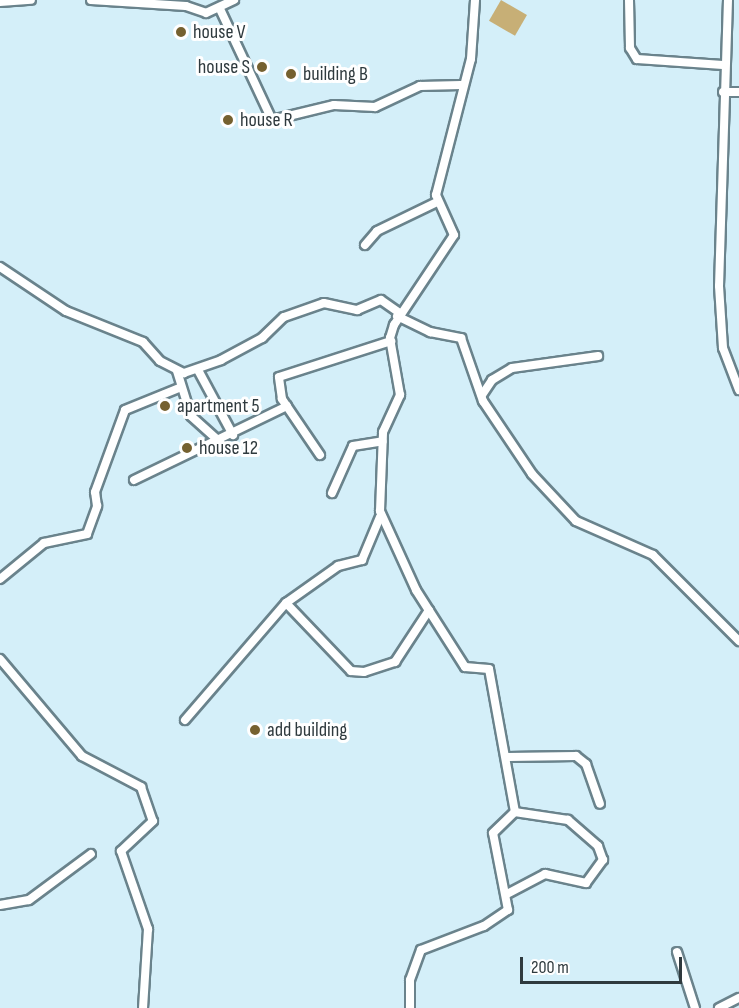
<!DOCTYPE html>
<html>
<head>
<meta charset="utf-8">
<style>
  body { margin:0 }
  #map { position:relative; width:739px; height:1008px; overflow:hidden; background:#d4eff9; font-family:"Sofia Sans Condensed",sans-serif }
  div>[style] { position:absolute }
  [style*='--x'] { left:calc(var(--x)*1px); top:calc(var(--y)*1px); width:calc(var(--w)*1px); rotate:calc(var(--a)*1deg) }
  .forest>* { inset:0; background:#c7af76; transform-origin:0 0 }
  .roads { filter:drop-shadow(2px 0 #6a838c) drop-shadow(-2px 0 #6a838c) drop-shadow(0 2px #6a838c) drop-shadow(0 -2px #6a838c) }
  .minor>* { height:8px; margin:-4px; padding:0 4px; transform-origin:4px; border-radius:4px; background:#fff }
  .dots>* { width:16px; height:16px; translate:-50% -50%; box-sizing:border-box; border:3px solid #fff; border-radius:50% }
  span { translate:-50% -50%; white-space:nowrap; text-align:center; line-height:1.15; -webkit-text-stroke:6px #fff; paint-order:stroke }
  .poi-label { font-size:20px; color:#2f3a3e }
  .left { translate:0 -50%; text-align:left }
  .right { translate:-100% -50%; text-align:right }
  .scale { position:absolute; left:520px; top:957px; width:162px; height:27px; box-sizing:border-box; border:3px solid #2f3a3e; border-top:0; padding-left:8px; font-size:18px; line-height:21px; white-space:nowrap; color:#2f3a3e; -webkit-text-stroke:4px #fff; paint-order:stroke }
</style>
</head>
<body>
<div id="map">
  <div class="forest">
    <i style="left:501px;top:0;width:30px;height:24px;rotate:30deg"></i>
  </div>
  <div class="roads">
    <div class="minor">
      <i style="--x:91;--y:0;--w:95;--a:3.6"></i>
      <i style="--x:186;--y:6;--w:21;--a:19"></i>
      <i style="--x:206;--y:13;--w:31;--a:-25"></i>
      <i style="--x:629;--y:0;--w:48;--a:88.8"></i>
      <i style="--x:630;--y:48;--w:13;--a:58"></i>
      <i style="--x:637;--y:59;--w:86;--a:4"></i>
      <i style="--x:728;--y:0;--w:286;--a:91.8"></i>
      <i style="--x:719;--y:286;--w:62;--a:86.3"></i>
      <i style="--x:723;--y:348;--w:45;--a:69.1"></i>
      <i style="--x:0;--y:2;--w:31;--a:-4"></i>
      <i style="--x:220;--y:9;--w:123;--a:64.9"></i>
      <i style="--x:272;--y:120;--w:64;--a:-13.6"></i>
      <i style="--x:334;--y:105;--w:41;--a:2.8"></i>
      <i style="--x:375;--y:107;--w:50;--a:-25"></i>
      <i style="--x:420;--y:86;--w:41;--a:-1.4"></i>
      <i style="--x:723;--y:92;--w:16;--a:0"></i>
      <i style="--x:365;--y:245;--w:18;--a:-49"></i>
      <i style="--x:377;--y:231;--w:67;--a:-25.8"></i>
      <i style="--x:0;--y:267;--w:79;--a:33.7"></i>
      <i style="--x:66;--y:311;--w:83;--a:21.9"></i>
      <i style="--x:143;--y:342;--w:25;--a:48"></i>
      <i style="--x:160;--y:361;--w:27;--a:27"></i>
      <i style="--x:184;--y:373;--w:39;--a:-19"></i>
      <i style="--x:221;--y:360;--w:47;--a:-28.2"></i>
      <i style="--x:262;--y:338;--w:30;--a:-44"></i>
      <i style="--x:284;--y:317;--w:42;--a:-19.3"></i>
      <i style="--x:324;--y:303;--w:34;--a:12"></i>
      <i style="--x:357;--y:310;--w:26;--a:-23"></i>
      <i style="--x:381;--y:300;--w:21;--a:35"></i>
      <i style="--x:397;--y:316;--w:37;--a:26"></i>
      <i style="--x:430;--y:332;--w:32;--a:11"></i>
      <i style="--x:461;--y:338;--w:67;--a:70.8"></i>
      <i style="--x:483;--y:401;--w:88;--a:56.1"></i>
      <i style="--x:532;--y:474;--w:64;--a:46.9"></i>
      <i style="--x:576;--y:521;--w:84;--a:23.8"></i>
      <i style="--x:653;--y:555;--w:122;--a:45"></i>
      <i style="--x:198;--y:370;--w:74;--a:61.7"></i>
      <i style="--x:177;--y:371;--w:47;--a:72.7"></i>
      <i style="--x:191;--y:416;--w:39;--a:42"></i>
      <i style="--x:482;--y:395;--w:18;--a:-56"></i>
      <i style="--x:492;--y:380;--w:23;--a:-31"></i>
      <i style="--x:512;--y:368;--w:87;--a:-7.9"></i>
      <i style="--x:320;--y:455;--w:68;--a:-124.2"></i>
      <i style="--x:282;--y:399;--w:22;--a:-98"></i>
      <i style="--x:279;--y:377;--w:118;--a:-17.8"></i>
      <i style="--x:134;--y:480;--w:170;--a:-25.8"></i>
      <i style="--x:332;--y:493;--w:51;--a:-65.9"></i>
      <i style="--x:353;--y:446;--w:30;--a:-9"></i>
      <i style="--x:0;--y:579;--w:57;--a:-39.3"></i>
      <i style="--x:44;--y:543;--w:44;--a:-11.8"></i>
      <i style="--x:87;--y:534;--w:30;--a:-70"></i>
      <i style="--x:97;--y:506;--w:14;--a:-98"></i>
      <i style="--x:95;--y:492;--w:87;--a:-69.9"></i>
      <i style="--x:125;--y:410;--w:58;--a:-22.2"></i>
      <i style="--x:286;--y:603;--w:94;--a:46.3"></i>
      <i style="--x:351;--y:671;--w:13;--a:4"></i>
      <i style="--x:364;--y:672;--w:33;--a:-18"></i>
      <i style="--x:395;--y:662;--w:62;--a:-56.8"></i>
      <i style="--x:0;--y:659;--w:127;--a:49.8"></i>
      <i style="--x:82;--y:756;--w:67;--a:27.7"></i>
      <i style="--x:141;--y:787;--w:36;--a:71"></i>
      <i style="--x:153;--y:821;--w:44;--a:136.8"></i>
      <i style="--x:121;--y:851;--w:83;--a:70.9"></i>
      <i style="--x:148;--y:929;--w:79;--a:93.6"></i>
      <i style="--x:185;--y:720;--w:155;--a:-49.2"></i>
      <i style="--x:286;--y:603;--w:64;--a:-35.4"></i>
      <i style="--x:338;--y:566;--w:25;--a:-14"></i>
      <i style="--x:362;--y:560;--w:47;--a:-67.3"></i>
      <i style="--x:508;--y:757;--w:68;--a:-0.8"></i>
      <i style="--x:576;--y:756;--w:13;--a:39"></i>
      <i style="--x:586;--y:764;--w:42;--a:70.7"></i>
      <i style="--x:507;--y:894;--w:43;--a:-27.8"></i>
      <i style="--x:545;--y:874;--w:42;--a:12.4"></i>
      <i style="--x:586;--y:883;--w:29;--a:-54"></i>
      <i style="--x:603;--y:860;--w:15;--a:-110"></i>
      <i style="--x:598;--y:846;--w:40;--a:-139"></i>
      <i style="--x:568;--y:820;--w:54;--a:-171.4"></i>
      <i style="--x:0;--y:905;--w:29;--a:-10"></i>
      <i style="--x:29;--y:900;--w:77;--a:-36.6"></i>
      <i style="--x:677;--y:952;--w:59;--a:72.2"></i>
      <i style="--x:410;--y:1008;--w:28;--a:-90"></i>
      <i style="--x:410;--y:980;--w:32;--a:-70"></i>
      <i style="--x:421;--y:950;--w:67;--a:-20.9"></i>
      <i style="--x:484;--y:926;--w:29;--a:-34"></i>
      <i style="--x:508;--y:910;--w:78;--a:-101"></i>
      <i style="--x:493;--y:833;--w:30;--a:-44"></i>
      <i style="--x:515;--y:812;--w:145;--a:-100.3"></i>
      <i style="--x:489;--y:669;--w:24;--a:-175"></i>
      <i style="--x:465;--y:667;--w:91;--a:-122.5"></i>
      <i style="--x:416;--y:590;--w:87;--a:-114.5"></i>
      <i style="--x:380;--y:511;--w:79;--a:-87.8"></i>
      <i style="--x:383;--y:432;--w:41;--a:-65.3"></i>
      <i style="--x:400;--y:395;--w:58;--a:-100"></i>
      <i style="--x:390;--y:338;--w:14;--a:-73"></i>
      <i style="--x:394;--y:325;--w:108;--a:-56.3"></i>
      <i style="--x:454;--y:235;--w:44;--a:-114.2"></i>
      <i style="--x:436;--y:195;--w:140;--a:-75.6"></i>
      <i style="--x:471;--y:59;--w:59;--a:-86.1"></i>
      <i style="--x:719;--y:1008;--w:22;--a:-27"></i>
    </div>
  </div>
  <div class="dots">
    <i style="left:181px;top:32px;background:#756130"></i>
    <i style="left:262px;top:67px;background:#756130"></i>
    <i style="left:291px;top:74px;background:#756130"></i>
    <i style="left:228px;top:120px;background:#756130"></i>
    <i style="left:165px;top:406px;background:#756130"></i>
    <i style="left:187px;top:448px;background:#756130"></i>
    <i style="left:255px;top:730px;background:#756130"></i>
  </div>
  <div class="poi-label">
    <span class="left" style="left:193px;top:32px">house V</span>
    <span class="right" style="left:250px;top:67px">house S</span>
    <span class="left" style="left:303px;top:74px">building B</span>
    <span class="left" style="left:240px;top:120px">house R</span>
    <span class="left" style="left:177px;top:406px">apartment 5</span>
    <span class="left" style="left:199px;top:448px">house 12</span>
    <span class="left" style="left:267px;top:730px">add building</span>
  </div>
  <div class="scale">200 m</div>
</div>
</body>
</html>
